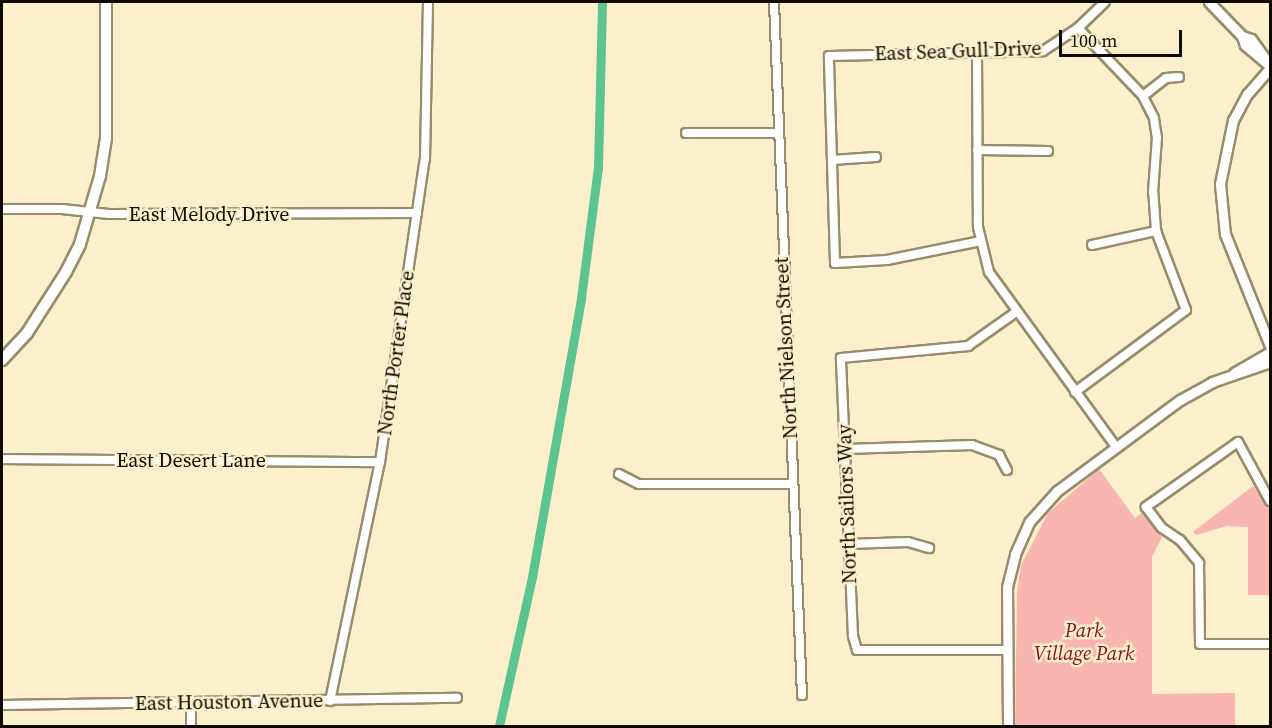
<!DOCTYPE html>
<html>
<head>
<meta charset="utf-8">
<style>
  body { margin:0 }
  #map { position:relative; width:1272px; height:728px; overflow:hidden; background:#fcf0cc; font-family:"Source Serif 4",serif }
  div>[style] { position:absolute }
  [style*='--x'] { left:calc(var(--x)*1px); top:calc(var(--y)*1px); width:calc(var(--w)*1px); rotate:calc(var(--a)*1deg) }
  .green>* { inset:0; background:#f9b6b1 }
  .canal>* { height:9px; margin:-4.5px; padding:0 4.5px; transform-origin:4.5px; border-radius:4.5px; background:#5cc58f }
  .roads { filter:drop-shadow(2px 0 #978c6b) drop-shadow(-2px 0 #978c6b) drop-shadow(0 2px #978c6b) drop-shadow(0 -2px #978c6b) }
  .minor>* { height:8px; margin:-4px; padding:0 4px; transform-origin:4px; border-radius:4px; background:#fff }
  .tertiary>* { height:9px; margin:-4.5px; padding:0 4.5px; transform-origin:4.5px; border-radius:4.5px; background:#fff }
  .secondary>* { height:10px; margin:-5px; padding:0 5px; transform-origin:5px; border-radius:5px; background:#fff }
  span { translate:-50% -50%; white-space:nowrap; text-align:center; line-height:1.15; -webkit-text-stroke:5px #fcf0cc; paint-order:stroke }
  .street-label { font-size:20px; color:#100b02 }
  .park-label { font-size:20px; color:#8b0f1a; font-style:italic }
  .frame { position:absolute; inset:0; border:3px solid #100b02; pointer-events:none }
  .scale { position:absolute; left:1059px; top:30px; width:123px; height:27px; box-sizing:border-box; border:3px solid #100b02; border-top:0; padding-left:8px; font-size:18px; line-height:21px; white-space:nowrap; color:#100b02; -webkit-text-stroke:4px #fcf0cc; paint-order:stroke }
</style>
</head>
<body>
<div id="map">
  <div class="green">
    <i style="clip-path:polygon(1099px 469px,1135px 518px,1143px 512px,1162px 537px,1152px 557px,1152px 694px,1235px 693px,1235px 726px,1015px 726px,1017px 591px,1021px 565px,1048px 513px)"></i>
    <i style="clip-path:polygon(1253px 486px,1270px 507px,1270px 595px,1248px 595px,1248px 527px,1227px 526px,1196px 535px,1193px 532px)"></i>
  </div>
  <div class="canal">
    <i style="--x:499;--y:726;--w:153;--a:-77.5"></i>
    <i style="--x:532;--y:577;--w:283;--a:-80"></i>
    <i style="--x:581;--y:298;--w:132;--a:-82.6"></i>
    <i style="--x:598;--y:167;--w:165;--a:-88.6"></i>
  </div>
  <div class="roads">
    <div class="minor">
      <i style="--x:774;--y:2;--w:694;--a:87.69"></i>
      <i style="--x:977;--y:53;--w:174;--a:89.7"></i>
      <i style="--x:978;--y:227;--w:46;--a:76.3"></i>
      <i style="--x:989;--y:272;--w:216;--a:54"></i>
      <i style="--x:1143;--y:96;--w:29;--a:-38"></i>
      <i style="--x:1166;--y:78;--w:13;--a:-4"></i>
      <i style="--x:686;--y:133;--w:90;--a:0"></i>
      <i style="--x:977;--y:150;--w:71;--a:0.8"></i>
      <i style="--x:832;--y:160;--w:44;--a:-3.9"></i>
      <i style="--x:2;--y:209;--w:60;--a:0"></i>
      <i style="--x:62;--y:209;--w:47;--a:6.1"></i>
      <i style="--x:109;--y:214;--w:308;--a:-0.2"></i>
      <i style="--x:981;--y:241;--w:96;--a:168.6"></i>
      <i style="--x:887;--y:260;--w:52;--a:176.7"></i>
      <i style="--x:835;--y:263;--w:207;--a:-91.7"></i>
      <i style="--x:829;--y:56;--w:214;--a:-1.3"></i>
      <i style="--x:1043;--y:51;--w:42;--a:-33.3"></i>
      <i style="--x:1078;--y:28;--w:37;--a:-44"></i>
      <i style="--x:1092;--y:245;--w:66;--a:-12.3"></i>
      <i style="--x:1075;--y:392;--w:138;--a:-36.5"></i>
      <i style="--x:1186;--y:310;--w:85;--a:-110.8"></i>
      <i style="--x:1156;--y:231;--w:39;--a:-94"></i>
      <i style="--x:1153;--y:192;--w:54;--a:-85.8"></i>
      <i style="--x:1157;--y:138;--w:20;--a:-99"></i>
      <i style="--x:1154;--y:118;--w:25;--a:-117"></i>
      <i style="--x:1143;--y:96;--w:94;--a:-133.7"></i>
      <i style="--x:845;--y:449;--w:127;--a:-1.8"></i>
      <i style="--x:972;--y:445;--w:29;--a:20"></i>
      <i style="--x:999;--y:455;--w:17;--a:62"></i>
      <i style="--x:2;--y:459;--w:378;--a:0.5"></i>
      <i style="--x:619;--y:474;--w:22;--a:27"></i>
      <i style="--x:639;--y:484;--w:153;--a:0"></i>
      <i style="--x:1270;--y:501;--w:67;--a:-118.5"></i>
      <i style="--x:1238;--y:442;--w:113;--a:144.8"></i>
      <i style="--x:1146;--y:507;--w:26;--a:53"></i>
      <i style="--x:1162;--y:528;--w:22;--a:34"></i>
      <i style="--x:1180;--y:540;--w:30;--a:50"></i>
      <i style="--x:1199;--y:563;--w:81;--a:89.3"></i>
      <i style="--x:1200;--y:644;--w:70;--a:0"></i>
      <i style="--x:848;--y:544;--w:60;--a:-1.9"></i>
      <i style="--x:908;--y:542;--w:22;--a:16"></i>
      <i style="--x:1006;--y:650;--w:149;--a:180"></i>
      <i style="--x:857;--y:650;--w:15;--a:-106"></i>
      <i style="--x:853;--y:636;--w:278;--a:-92.5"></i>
      <i style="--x:841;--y:358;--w:128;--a:-5.4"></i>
      <i style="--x:968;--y:346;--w:59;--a:-35.3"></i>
      <i style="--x:330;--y:701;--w:244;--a:-78.2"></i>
      <i style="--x:380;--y:462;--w:306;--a:-81.6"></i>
      <i style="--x:425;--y:159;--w:157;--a:-88.9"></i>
      <i style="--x:191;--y:704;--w:22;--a:90"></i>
      <i style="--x:2;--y:705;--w:455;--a:-0.9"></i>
    </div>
    <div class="tertiary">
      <i style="--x:1209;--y:2;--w:47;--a:45.9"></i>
      <i style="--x:1242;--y:36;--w:9;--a:72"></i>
      <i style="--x:1245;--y:45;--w:33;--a:40"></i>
      <i style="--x:1242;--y:36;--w:9;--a:18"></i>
      <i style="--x:1251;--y:39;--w:32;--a:54"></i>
      <i style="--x:1270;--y:68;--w:35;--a:131"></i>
      <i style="--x:1247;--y:94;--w:30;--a:118"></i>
      <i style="--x:1233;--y:120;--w:65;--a:101.5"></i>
      <i style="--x:1220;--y:184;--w:50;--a:84.3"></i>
      <i style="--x:1225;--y:234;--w:121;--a:68.1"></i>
      <i style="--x:1234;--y:373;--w:42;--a:-30.3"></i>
      <i style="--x:1008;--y:726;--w:139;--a:-90.4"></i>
      <i style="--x:1007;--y:587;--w:34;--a:-76"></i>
      <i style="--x:1015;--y:554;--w:36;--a:-66"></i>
      <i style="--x:1030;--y:521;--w:40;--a:-48"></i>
      <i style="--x:1057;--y:491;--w:153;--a:-36.5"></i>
      <i style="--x:1180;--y:400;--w:37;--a:-29"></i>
      <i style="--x:1212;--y:382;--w:61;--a:-19"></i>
    </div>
    <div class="secondary">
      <i style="--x:2;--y:360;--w:37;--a:-47"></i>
      <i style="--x:27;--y:333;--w:72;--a:-57.4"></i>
      <i style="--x:66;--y:272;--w:31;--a:-63"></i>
      <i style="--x:80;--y:244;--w:71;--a:-73.6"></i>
      <i style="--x:100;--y:176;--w:39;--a:-81"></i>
      <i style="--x:106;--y:137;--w:135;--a:-90"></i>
    </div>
  </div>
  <div class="street-label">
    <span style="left:958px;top:51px;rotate:-2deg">East Sea Gull Drive</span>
    <span style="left:209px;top:214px">East Melody Drive</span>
    <span style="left:786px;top:348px;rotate:-93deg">North Nielson Street</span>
    <span style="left:396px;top:353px;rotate:-82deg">North Porter Place</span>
    <span style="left:191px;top:460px">East Desert Lane</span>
    <span style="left:847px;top:504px;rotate:-92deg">North Sailors Way</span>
    <span style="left:229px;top:702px;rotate:-1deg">East Houston Avenue</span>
  </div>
  <div class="park-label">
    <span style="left:1084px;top:642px">Park<br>Village Park</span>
  </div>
  <div class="frame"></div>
  <div class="scale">100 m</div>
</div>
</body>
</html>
